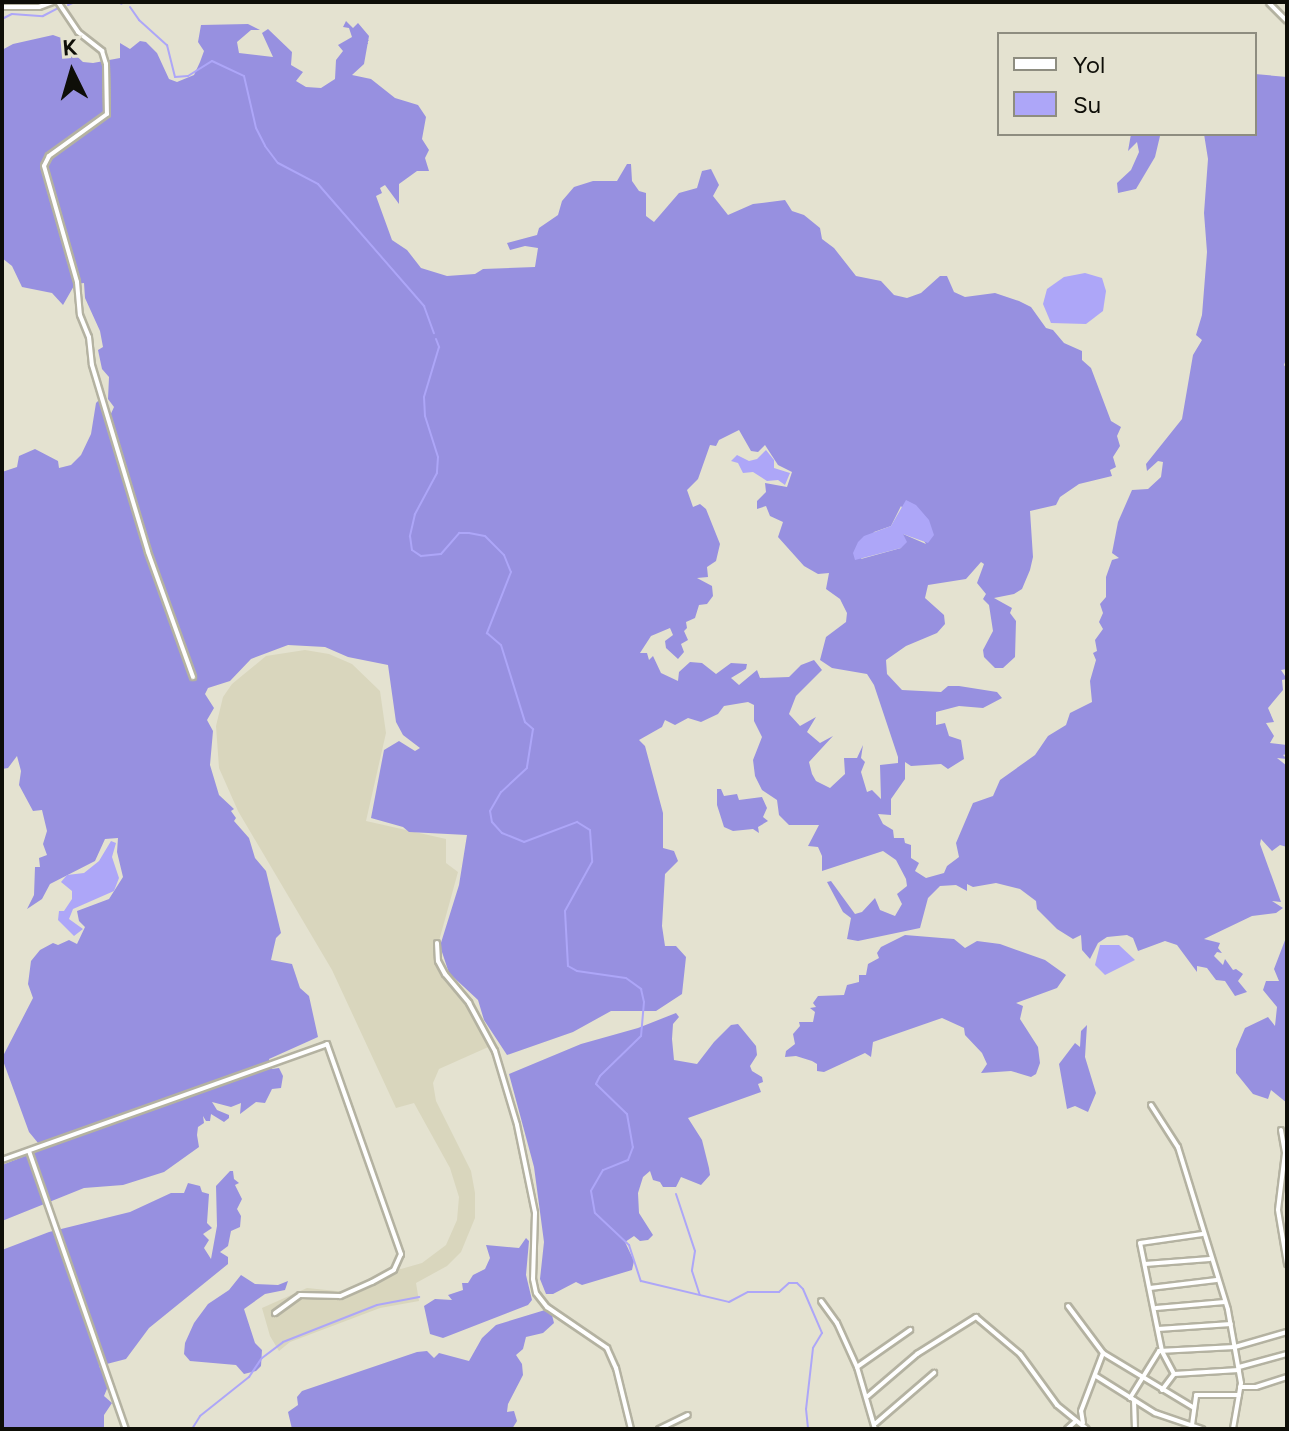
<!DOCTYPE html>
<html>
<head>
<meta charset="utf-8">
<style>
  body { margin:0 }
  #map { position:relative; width:1289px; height:1431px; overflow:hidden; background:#e4e2d0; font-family:Figtree,sans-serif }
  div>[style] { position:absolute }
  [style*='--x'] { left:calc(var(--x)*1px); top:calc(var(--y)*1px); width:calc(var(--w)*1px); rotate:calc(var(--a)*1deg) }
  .built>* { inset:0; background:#d9d6bd }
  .forest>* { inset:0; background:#9790e0 }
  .water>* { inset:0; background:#ada6f8 }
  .stream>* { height:2px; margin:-1px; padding:0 1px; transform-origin:1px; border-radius:1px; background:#ada6f8 }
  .roads { filter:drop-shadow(2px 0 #b4b2a1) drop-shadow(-2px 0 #b4b2a1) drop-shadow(0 2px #b4b2a1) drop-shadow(0 -2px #b4b2a1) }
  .minor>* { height:4px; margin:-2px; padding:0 2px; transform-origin:2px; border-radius:2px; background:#fff }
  span { translate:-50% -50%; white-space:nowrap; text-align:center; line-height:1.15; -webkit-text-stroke:6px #e4e2d0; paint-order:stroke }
  .frame { position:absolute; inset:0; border:4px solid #0e0e08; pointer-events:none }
  .legend { position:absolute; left:997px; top:32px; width:260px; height:104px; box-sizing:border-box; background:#e4e2d0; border:2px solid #8e8d80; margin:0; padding:10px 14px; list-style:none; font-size:24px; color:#0e0e08 }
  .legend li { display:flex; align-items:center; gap:16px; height:40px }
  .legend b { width:40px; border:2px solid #8e8d80 }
  .north { position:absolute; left:32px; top:32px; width:80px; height:80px; -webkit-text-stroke:6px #e4e2d0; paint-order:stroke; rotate:355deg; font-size:22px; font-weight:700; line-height:32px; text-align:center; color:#0e0e08 }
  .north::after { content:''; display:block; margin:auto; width:28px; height:36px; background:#0e0e08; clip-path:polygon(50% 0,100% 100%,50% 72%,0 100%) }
</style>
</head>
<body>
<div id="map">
  <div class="built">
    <i style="clip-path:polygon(305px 650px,329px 654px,352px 664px,380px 691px,386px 733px,366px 821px,446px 839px,446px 863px,458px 872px,439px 941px,440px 959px,448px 975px,475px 1006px,495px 1044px,439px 1069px,433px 1083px,436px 1101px,471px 1171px,475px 1193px,475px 1218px,461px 1252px,447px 1266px,416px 1283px,419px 1301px,380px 1308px,290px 1342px,279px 1351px,270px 1336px,262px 1308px,307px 1288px,346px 1292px,390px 1267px,401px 1269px,422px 1263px,446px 1245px,457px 1220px,459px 1197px,450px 1168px,414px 1103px,396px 1108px,332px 970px,238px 811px,219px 768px,216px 726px,223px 697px,232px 684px,266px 656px)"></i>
  </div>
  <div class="forest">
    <i style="clip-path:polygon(evenodd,346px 21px,353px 28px,358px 23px,369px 36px,364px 64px,352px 75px,371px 79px,395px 98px,418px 105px,426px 117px,422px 139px,429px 150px,425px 158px,429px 171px,417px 171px,399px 184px,399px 204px,385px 185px,380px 188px,382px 193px,376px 196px,392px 240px,407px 250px,421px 268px,447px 276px,475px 274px,483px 269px,535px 267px,538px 248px,525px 246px,510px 250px,507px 243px,537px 235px,539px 228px,558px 215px,562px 201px,574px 187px,593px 181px,617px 181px,627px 164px,631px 164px,632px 181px,639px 191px,646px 193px,646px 216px,654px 222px,679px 193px,697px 188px,702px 171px,711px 169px,719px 185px,713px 196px,728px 215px,753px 204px,785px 200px,792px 211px,804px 215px,820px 228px,822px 239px,834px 248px,856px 276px,881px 281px,894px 295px,907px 298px,921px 293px,940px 276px,947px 276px,954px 292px,965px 297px,995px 293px,1019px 301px,1031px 307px,1046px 328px,1053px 330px,1064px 343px,1082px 351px,1082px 360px,1091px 368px,1111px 421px,1121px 427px,1117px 436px,1120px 446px,1113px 457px,1116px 467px,1110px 470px,1112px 476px,1079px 484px,1060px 497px,1056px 505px,1030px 511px,1033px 557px,1030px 570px,1022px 589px,1014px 594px,994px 598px,1012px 608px,1010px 613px,1016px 621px,1015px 657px,1003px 668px,995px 668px,984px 657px,983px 650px,993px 631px,989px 605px,983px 599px,986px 594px,977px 583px,984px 564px,981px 562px,966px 579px,928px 585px,925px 598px,944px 615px,945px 624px,937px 633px,906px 646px,886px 660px,887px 674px,902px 690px,941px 692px,948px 686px,959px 686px,997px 692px,1002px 698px,983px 708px,959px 706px,936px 712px,936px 725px,945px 723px,949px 736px,961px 740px,964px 759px,948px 769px,941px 764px,911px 766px,905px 762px,905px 779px,891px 799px,891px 815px,878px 814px,883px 824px,893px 830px,894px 838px,904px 838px,905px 843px,911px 845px,911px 858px,919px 863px,915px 871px,926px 878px,944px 873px,947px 866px,959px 857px,956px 843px,973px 803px,993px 796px,1000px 780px,1035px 755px,1048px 736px,1066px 725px,1070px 713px,1092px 702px,1090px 681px,1096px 660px,1093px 653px,1097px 651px,1095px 640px,1103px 629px,1099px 622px,1103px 613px,1100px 604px,1106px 597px,1106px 577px,1112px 560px,1119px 558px,1112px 553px,1118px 522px,1132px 490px,1148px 489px,1161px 477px,1163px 462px,1158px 461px,1147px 471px,1146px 464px,1182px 419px,1193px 355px,1202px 340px,1196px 335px,1202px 315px,1207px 252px,1204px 213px,1208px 159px,1204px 134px,1255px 134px,1255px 74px,1287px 77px,1287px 357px,1284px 365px,1287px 369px,1287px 669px,1281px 670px,1287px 679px,1282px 680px,1283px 690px,1268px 708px,1274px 722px,1266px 723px,1274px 736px,1270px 743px,1287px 745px,1287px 754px,1283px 755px,1287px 759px,1277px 758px,1287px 766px,1287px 847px,1280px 845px,1272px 851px,1261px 839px,1260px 844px,1281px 902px,1272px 901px,1283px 908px,1276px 913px,1252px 916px,1204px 939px,1220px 943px,1218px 948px,1222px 953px,1217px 952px,1214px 956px,1223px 965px,1225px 959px,1233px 970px,1236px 969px,1243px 974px,1238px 981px,1247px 992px,1235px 996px,1225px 981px,1216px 980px,1207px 968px,1197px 966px,1197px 972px,1177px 945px,1165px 941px,1138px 951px,1133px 938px,1127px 935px,1107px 937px,1098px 943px,1090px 959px,1082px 950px,1081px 935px,1073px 939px,1057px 929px,1037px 909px,1036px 901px,1020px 889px,996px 883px,973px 887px,967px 884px,967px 891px,956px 885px,940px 886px,928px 898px,920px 928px,858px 941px,847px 939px,851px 918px,843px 912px,827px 882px,831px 881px,855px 914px,862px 912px,875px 898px,880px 910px,895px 916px,902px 904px,897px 894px,907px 886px,906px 879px,896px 860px,883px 851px,822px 871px,822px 856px,818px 847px,808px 846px,819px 825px,789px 825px,779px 815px,777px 800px,762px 790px,755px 776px,753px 760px,762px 737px,754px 721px,754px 705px,748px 702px,724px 706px,718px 714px,701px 722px,688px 718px,675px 725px,665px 720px,662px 727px,639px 740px,645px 746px,663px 813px,663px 848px,674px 851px,678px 861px,665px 874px,662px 926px,665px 946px,676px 946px,686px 957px,682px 994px,656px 1011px,611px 1011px,573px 1032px,507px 1055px,484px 1020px,478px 1000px,449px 973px,440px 946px,459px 885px,467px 835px,409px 832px,403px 827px,371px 818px,384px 750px,399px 741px,415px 751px,420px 748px,403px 735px,396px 722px,388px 665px,348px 657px,325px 647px,288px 645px,251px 659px,230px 681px,208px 688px,205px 694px,214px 708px,207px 720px,213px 731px,210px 765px,219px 795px,234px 809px,231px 811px,236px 818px,234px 821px,249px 838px,255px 858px,266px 871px,281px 933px,276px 938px,271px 960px,292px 964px,300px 988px,309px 996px,318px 1037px,269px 1059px,272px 1069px,279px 1068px,283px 1076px,281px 1088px,272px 1089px,265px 1103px,256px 1102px,240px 1114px,241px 1103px,231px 1107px,212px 1102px,217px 1110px,229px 1115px,229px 1118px,224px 1122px,211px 1114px,210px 1121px,206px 1121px,203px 1116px,204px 1123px,198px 1127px,197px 1135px,199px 1147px,164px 1172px,123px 1185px,84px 1188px,2px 1221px,2px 1165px,43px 1149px,29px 1132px,2px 1058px,33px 998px,28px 984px,31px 961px,40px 950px,53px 943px,58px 945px,69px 940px,77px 944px,85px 927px,79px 921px,77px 911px,109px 899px,123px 877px,117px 852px,118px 838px,105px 839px,95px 861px,50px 884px,42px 899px,27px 909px,34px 895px,35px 867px,40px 867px,39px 858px,47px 855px,43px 844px,47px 831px,42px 810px,33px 811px,19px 785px,21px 771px,17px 756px,8px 768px,2px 769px,2px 472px,17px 467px,19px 456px,35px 449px,58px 461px,59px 468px,71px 465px,81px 455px,91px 434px,96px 403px,100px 399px,109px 418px,114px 407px,108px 399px,109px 377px,102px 369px,98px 350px,103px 347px,100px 331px,85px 298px,84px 283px,75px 284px,63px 305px,52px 293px,22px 287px,12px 266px,2px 258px,2px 50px,13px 44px,53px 35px,67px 40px,68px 48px,83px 62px,93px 63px,120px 58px,120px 43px,130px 49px,140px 41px,146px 42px,157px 53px,169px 79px,177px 82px,194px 75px,200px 62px,204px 51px,198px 42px,201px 25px,248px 24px,260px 30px,251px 30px,237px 42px,239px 53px,273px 57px,262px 33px,268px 29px,292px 52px,291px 65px,303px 72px,296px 81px,306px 87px,321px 88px,335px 79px,336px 60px,343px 51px,338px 45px,352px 37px,349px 28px,343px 27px,346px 21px,739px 430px,751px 451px,758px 452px,765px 445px,778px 465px,792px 472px,787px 487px,765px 483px,766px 492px,757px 501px,757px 509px,766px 506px,770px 516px,783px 522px,778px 537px,804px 566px,818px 574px,829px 573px,826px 589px,840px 599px,847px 613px,846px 622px,826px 637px,820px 660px,832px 668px,867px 674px,874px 685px,898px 757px,898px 763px,880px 765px,881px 799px,872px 790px,867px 792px,861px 772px,865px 762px,861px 758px,863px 745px,857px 758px,844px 758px,845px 774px,830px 788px,816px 781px,812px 774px,809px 762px,833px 736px,820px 743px,807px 732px,816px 717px,800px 726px,789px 714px,796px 696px,822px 670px,814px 660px,801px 665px,789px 677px,760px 678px,757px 670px,739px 685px,731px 678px,746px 669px,747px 664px,731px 663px,716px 674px,702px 663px,690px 662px,679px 672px,678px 681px,661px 673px,653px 656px,649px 660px,647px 653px,640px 653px,651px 636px,670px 628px,673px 635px,665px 641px,666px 648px,678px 659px,684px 652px,681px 644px,688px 640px,684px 631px,687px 628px,686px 622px,695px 618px,699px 605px,707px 604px,713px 596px,712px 586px,697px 578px,708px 577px,707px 567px,716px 561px,720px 544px,706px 509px,700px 504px,693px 507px,687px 490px,698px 479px,710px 445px,716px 446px,719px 440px,739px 430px,346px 21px,901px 506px,926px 544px,903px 534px,901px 548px,861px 559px,874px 532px,891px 526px,901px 506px)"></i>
    <i style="clip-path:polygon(1131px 134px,1160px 136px,1155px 157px,1136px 189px,1118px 193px,1117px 183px,1131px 170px,1139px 152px,1137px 142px,1128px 151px)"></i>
    <i style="clip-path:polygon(717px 789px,721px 789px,724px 796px,737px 794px,739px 800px,762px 797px,767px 808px,763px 817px,768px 821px,758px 827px,759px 833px,753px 829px,733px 831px,724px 827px,717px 805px)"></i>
    <i style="clip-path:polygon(905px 935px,954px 939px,965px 948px,977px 941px,1000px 944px,1045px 960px,1066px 975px,1057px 988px,1016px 1003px,1023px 1006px,1020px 1019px,1038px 1047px,1040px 1063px,1036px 1074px,1031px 1077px,1011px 1071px,981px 1073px,987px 1064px,982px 1053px,965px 1035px,964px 1028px,942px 1018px,873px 1042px,871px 1057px,865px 1053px,824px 1072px,817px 1071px,817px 1064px,812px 1061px,796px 1056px,785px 1057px,786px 1051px,795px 1044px,793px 1034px,800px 1026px,799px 1022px,813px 1022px,815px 1012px,810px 1008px,816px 1007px,813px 1003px,818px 996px,844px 995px,847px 985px,859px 982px,859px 975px,866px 975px,868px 964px,879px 958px,877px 953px,881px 947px)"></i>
    <i style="clip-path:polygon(1287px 935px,1287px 1103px,1271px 1090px,1268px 1099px,1253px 1094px,1236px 1073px,1236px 1049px,1245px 1028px,1268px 1017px,1275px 1026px,1277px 1007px,1263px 990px,1266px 981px,1279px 981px,1274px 969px)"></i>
    <i style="clip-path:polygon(676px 1013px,679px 1017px,673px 1024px,672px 1039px,674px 1060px,697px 1064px,714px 1042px,731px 1025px,738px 1024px,756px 1046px,757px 1055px,750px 1066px,752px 1071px,762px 1077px,763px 1082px,758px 1084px,761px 1092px,688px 1118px,702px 1140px,709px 1168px,710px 1175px,701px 1185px,681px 1177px,676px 1187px,663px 1187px,660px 1182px,653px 1180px,650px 1171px,643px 1177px,638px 1193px,639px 1213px,653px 1235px,648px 1240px,640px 1241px,634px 1236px,625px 1242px,634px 1261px,632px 1270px,582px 1285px,576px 1282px,553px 1294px,546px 1294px,540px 1279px,544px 1242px,534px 1167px,509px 1074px,581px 1044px,638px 1028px)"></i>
    <i style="clip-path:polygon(1087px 1025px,1085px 1057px,1096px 1093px,1088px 1112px,1075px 1106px,1067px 1109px,1059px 1064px,1075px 1043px,1080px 1047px,1081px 1031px)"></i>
    <i style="clip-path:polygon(230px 1171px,233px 1171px,234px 1179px,239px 1183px,235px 1185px,242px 1199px,237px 1209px,241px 1216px,240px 1227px,231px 1231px,228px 1246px,220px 1252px,228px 1257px,228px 1264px,149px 1328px,126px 1359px,99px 1366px,109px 1384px,104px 1396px,112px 1403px,104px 1415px,104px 1429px,2px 1429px,2px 1250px,49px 1232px,130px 1212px,171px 1193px,184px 1193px,188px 1183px,200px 1186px,202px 1192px,209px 1194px,207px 1223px,212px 1228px,203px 1234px,209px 1240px,204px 1248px,211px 1259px,217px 1226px,216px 1186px)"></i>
    <i style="clip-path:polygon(526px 1238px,529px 1241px,526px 1275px,532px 1300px,528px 1305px,443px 1338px,430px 1334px,424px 1306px,435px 1299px,452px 1300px,448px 1295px,463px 1290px,462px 1283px,468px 1283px,473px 1275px,485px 1269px,490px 1258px,486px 1245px,519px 1248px)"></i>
    <i style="clip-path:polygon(241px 1275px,255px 1284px,278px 1285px,288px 1281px,285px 1290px,265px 1294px,244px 1309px,255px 1343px,262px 1350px,261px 1366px,256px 1371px,244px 1374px,236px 1365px,190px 1361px,184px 1354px,185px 1343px,194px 1323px,208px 1304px,229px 1290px)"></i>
    <i style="clip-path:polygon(545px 1310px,552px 1315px,554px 1323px,543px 1333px,526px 1337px,523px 1349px,516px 1355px,522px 1364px,523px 1375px,508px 1404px,507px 1412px,514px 1411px,517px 1421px,512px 1429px,292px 1429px,288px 1412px,298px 1405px,297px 1397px,302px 1391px,417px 1352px,427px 1351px,434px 1358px,439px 1353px,469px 1361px,482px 1338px,496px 1325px)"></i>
  </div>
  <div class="water">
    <i style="clip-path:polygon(1085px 273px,1102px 278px,1106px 291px,1103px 311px,1086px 324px,1051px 323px,1043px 304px,1047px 289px,1064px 277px)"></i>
    <i style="clip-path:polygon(766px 450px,774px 460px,774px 468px,790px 473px,785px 485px,778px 480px,767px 481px,753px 472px,743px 473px,738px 463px,731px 461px,737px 455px,749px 461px,757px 459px)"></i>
    <i style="clip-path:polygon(906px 500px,916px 505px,929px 520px,934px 535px,928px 543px,903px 534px,907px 542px,901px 548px,855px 560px,853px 553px,858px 542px,864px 536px,891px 526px)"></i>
    <i style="clip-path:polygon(111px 841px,116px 843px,112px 857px,119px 878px,114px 891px,73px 909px,69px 919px,83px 929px,74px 936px,58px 920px,59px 911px,64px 911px,72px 899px,72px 891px,61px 882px,67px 875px,84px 873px,99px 861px)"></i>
    <i style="clip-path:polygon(1100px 945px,1119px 945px,1135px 960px,1105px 975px,1095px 965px)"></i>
  </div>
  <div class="stream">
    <i style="--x:118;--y:2;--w:4;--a:27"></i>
    <i style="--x:68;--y:5;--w:8;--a:-23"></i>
    <i style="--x:130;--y:7;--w:16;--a:55"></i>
    <i style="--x:139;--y:20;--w:38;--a:42"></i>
    <i style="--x:167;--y:45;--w:33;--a:76"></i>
    <i style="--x:175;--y:77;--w:13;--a:-4"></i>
    <i style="--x:188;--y:76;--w:28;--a:-32"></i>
    <i style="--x:212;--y:61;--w:35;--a:25"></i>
    <i style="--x:244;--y:76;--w:53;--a:77"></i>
    <i style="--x:256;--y:128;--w:20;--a:63"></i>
    <i style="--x:265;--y:146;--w:21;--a:53"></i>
    <i style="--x:278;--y:163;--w:45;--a:27.7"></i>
    <i style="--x:318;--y:184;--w:162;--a:49"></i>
    <i style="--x:424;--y:306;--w:29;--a:70"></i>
    <i style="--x:2;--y:19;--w:11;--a:-27"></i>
    <i style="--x:12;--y:14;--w:31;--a:4"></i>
    <i style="--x:43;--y:16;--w:17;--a:-28"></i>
    <i style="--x:436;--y:339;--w:9;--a:69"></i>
    <i style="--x:439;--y:347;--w:52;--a:106.7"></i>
    <i style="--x:424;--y:397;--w:19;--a:87"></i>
    <i style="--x:425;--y:416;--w:43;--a:72.4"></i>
    <i style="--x:438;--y:457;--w:16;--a:94"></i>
    <i style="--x:437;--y:473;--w:47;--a:118.2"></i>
    <i style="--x:415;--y:514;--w:23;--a:103"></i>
    <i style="--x:410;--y:536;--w:14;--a:82"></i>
    <i style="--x:412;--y:550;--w:11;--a:34"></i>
    <i style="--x:421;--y:556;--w:20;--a:-6"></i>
    <i style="--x:441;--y:554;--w:28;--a:-49"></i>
    <i style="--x:459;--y:533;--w:10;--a:0"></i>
    <i style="--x:469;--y:533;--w:16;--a:11"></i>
    <i style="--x:485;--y:536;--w:27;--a:45"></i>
    <i style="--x:504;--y:555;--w:18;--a:68"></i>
    <i style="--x:511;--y:572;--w:66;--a:111.5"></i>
    <i style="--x:487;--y:633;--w:18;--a:41"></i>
    <i style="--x:501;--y:645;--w:81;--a:72.7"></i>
    <i style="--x:525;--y:722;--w:11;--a:41"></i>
    <i style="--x:533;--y:729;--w:39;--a:99"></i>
    <i style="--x:527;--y:768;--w:35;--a:137"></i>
    <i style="--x:501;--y:792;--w:22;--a:120"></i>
    <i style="--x:490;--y:811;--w:11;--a:80"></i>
    <i style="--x:492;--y:822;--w:15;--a:48"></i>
    <i style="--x:502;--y:833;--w:24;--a:22"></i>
    <i style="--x:524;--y:842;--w:57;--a:-20.7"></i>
    <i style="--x:577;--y:822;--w:15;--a:32"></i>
    <i style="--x:590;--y:830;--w:32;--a:86"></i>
    <i style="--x:592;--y:862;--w:56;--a:118.9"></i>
    <i style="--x:565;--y:911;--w:55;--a:86.9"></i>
    <i style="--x:568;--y:966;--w:10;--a:29"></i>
    <i style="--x:577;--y:971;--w:49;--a:8.1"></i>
    <i style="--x:626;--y:978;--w:19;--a:36"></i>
    <i style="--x:641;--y:989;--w:13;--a:77"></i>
    <i style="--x:644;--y:1002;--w:34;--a:95"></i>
    <i style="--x:641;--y:1036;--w:57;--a:135.7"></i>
    <i style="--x:600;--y:1076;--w:9;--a:117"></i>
    <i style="--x:596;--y:1084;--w:43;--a:44.1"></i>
    <i style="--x:627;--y:1114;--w:34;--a:80"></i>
    <i style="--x:633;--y:1147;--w:14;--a:111"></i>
    <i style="--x:628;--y:1160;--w:27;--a:158"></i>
    <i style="--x:603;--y:1170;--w:24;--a:120"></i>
    <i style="--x:591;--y:1191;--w:22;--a:80"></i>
    <i style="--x:595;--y:1213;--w:47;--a:43.3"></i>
    <i style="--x:629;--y:1245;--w:38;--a:72"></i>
    <i style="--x:641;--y:1281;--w:90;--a:13.4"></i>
    <i style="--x:729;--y:1302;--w:21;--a:-28"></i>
    <i style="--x:748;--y:1292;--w:31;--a:0"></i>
    <i style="--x:779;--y:1292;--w:13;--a:-42"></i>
    <i style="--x:789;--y:1283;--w:8;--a:0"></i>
    <i style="--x:797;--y:1283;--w:8;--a:45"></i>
    <i style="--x:803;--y:1289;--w:48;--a:66.6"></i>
    <i style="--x:822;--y:1333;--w:17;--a:121"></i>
    <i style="--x:813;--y:1348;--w:61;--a:96.5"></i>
    <i style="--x:806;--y:1409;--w:20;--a:84"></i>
    <i style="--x:676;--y:1194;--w:60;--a:71.6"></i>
    <i style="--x:695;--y:1251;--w:20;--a:99"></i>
    <i style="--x:692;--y:1271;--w:25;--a:72"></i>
    <i style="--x:192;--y:1429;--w:15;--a:-58"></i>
    <i style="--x:200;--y:1416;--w:63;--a:-38.5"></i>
    <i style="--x:249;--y:1377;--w:23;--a:-56"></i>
    <i style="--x:262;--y:1358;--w:26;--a:-37"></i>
    <i style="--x:283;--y:1342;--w:101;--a:-21.5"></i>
    <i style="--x:377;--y:1305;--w:43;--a:-10.8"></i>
  </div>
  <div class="roads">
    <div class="minor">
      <i style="--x:58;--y:2;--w:36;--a:56"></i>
      <i style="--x:78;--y:32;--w:31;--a:38"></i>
      <i style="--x:102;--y:51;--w:14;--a:73"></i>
      <i style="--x:106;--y:64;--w:50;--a:88.9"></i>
      <i style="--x:107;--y:114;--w:72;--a:144.1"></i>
      <i style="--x:49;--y:156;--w:11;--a:117"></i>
      <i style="--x:44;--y:166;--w:121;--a:74.1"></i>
      <i style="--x:77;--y:282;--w:33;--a:85"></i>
      <i style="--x:80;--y:315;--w:24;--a:68"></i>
      <i style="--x:89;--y:337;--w:28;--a:84"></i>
      <i style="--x:92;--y:365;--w:195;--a:73.3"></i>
      <i style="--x:148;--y:552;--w:133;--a:70.2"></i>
      <i style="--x:1269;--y:3;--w:25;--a:45"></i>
      <i style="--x:2;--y:7;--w:37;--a:0"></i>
      <i style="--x:39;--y:7;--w:15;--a:-20"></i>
      <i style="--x:437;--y:943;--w:18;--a:87"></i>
      <i style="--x:438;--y:961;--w:15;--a:62"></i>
      <i style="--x:445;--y:974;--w:38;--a:50"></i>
      <i style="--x:469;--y:1003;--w:55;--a:61.6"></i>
      <i style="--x:495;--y:1051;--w:77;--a:73.4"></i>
      <i style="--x:517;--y:1125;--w:90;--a:78.4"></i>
      <i style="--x:535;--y:1213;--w:66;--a:91.7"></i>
      <i style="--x:533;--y:1279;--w:14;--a:78"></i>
      <i style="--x:536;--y:1293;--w:18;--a:52"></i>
      <i style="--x:547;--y:1307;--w:73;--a:34.3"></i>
      <i style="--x:607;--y:1348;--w:22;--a:66"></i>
      <i style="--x:616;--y:1368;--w:63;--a:76.2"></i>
      <i style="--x:1151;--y:1105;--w:50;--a:57.3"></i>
      <i style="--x:1178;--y:1147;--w:170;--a:72.9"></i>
      <i style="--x:1228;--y:1310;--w:74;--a:79.9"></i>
      <i style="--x:1241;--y:1383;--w:47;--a:99.9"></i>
      <i style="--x:1281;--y:1130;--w:23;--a:80"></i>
      <i style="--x:1285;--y:1153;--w:57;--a:97"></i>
      <i style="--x:1278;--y:1210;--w:55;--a:80.5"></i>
      <i style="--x:29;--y:1151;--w:294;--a:70.8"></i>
      <i style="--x:2;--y:1160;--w:345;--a:-19.6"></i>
      <i style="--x:327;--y:1044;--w:223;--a:70.6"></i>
      <i style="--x:401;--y:1254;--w:17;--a:114"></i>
      <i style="--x:394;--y:1270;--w:25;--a:151"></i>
      <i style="--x:372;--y:1282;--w:35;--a:156"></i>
      <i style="--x:340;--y:1296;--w:40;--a:-178.6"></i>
      <i style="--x:300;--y:1295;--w:31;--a:144"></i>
      <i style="--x:1145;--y:1264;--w:65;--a:-4.4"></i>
      <i style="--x:1150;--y:1288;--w:67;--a:-6.8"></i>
      <i style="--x:821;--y:1301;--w:27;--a:54"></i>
      <i style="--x:837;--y:1323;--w:48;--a:65.6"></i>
      <i style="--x:857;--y:1367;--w:65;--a:73.8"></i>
      <i style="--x:1068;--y:1306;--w:59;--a:53.3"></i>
      <i style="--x:1103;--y:1353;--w:106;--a:31.1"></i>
      <i style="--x:1156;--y:1308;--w:69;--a:-5"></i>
      <i style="--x:1158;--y:1329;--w:73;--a:-3.9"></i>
      <i style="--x:857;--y:1367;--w:65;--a:-34.9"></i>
      <i style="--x:1239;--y:1367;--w:50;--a:-15.2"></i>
      <i style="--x:1174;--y:1374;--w:26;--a:-118"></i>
      <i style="--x:1162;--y:1351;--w:110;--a:-101.5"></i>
      <i style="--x:1140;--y:1243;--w:63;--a:-8.3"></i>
      <i style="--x:1096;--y:1376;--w:70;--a:32.1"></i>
      <i style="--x:1155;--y:1413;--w:50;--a:18.8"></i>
      <i style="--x:1240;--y:1387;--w:16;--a:0"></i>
      <i style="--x:1256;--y:1387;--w:33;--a:-18"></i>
      <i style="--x:1162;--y:1390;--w:20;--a:-53"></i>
      <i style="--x:1174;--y:1374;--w:65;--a:-3.5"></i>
      <i style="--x:868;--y:1396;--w:65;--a:-40.6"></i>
      <i style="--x:917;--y:1354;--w:70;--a:-32.1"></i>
      <i style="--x:976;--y:1317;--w:57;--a:40.1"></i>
      <i style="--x:1020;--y:1354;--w:63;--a:54"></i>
      <i style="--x:1057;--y:1405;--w:38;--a:39"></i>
      <i style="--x:1130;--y:1398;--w:55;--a:-58.3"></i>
      <i style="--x:1159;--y:1351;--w:76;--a:-3"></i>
      <i style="--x:1235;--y:1347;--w:54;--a:-16.1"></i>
      <i style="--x:1134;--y:1400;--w:29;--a:88"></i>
      <i style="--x:876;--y:1423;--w:77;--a:-40.8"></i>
      <i style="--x:1083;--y:1423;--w:12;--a:-99"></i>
      <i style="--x:1081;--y:1411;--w:62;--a:-69.2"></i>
      <i style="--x:1192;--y:1425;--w:30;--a:-82"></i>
      <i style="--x:1196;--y:1395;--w:43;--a:0"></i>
      <i style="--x:659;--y:1429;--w:32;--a:-26"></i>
      <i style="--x:1067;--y:1429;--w:12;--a:-42"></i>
    </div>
  </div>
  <div class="frame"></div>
  <ul class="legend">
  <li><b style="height:10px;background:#fff"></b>Yol</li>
  <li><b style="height:22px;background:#ada6f8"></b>Su</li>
  </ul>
  <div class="north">K</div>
</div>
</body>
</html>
